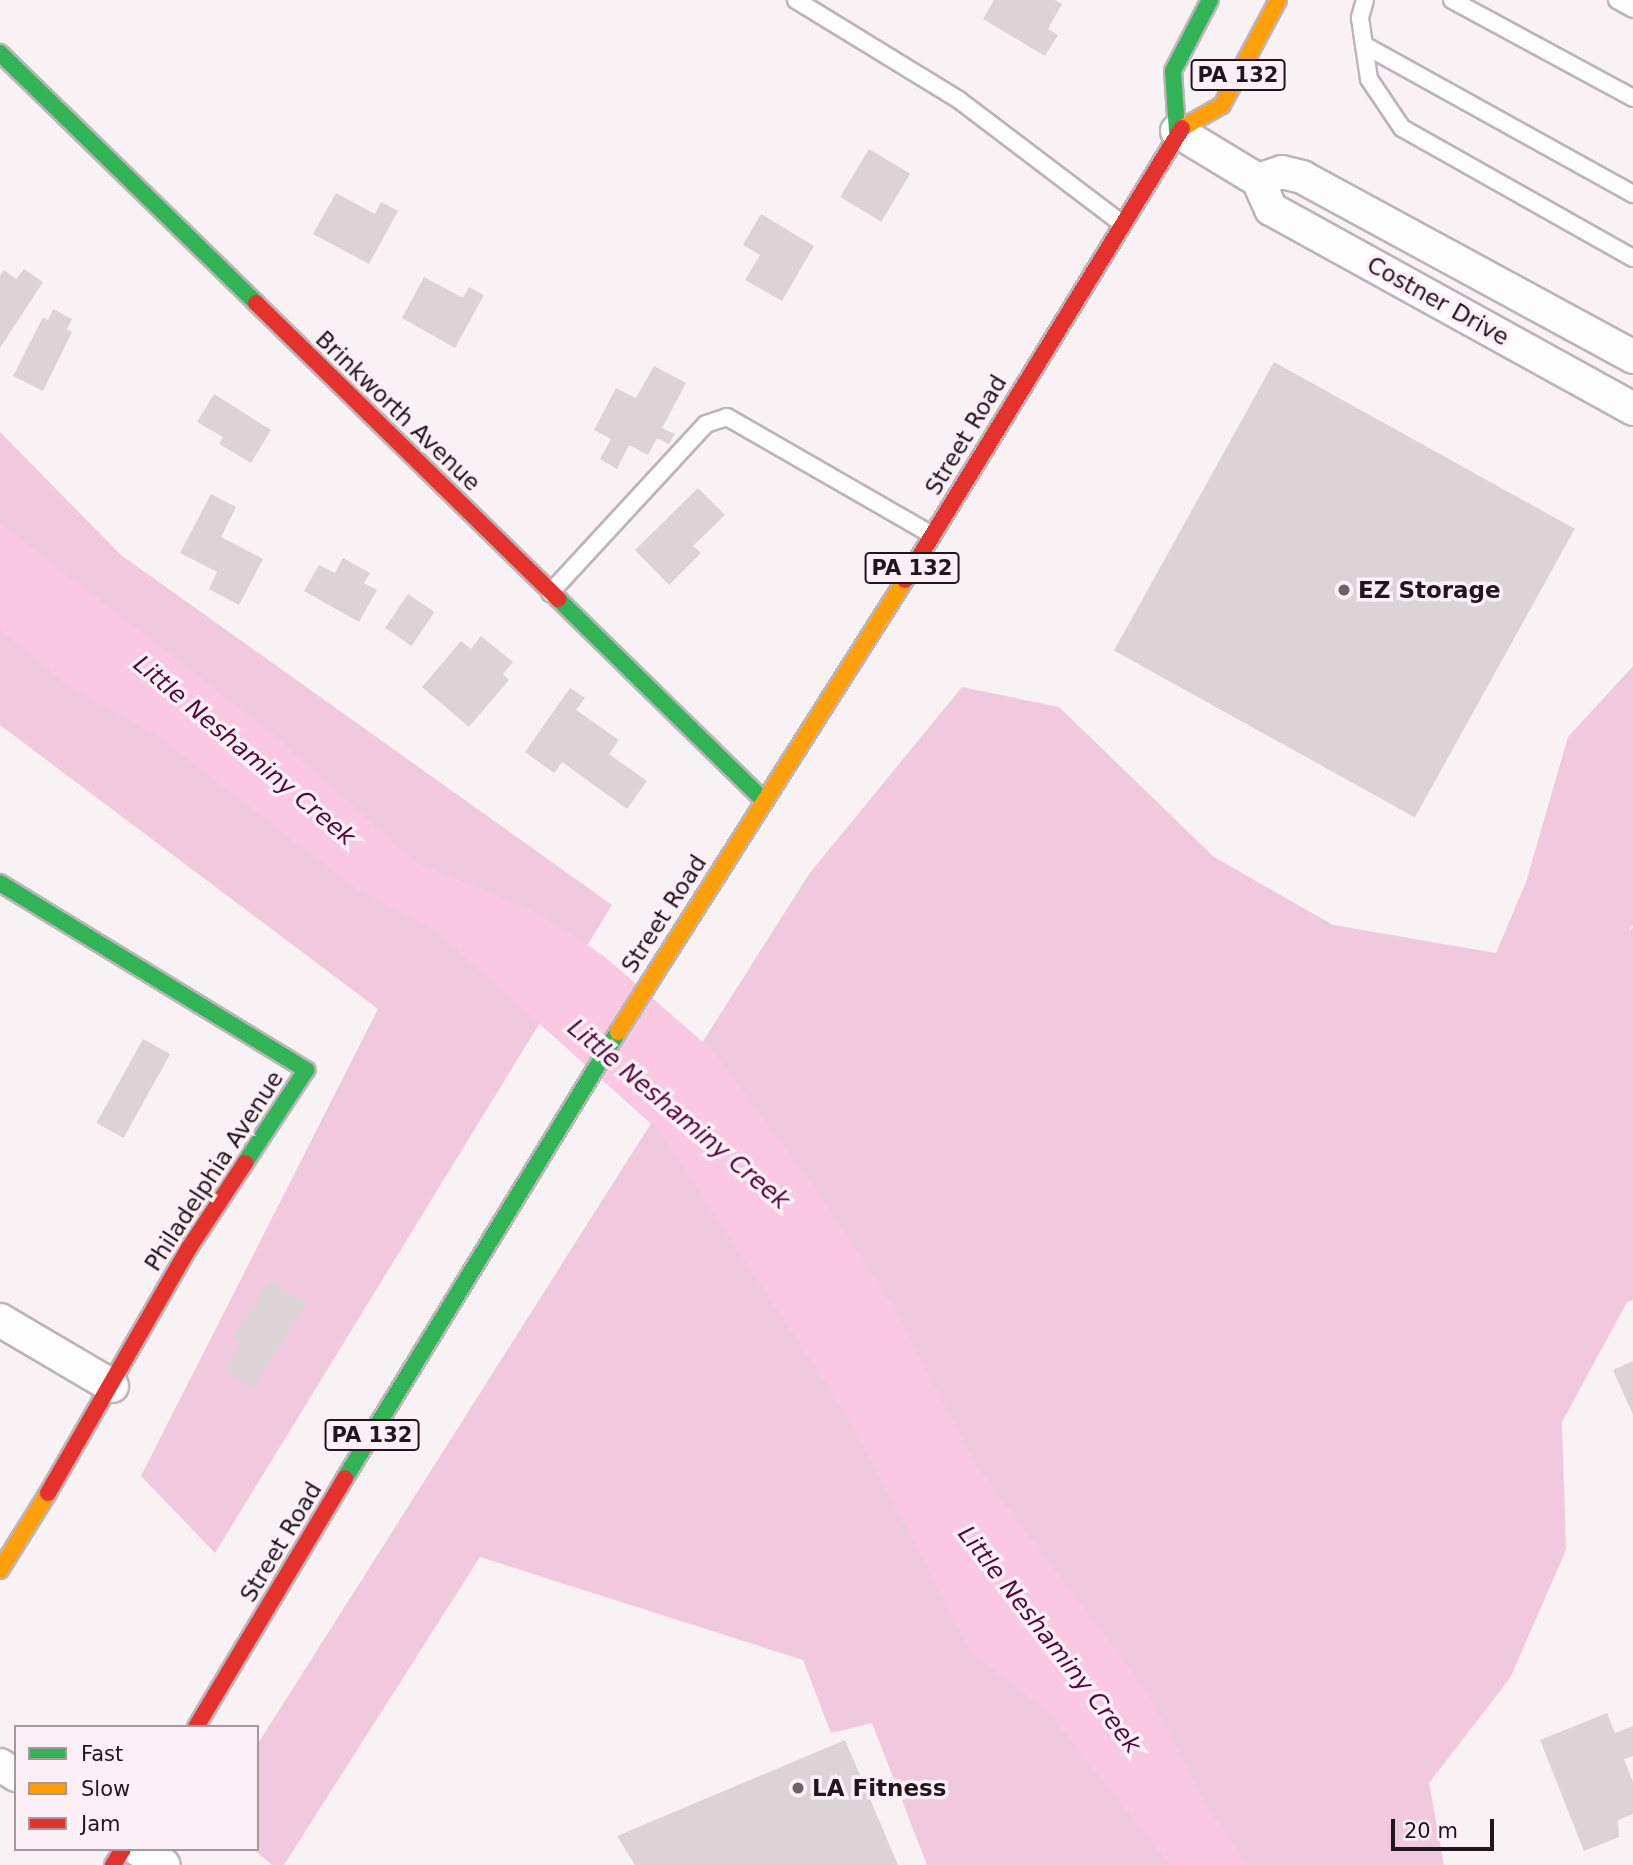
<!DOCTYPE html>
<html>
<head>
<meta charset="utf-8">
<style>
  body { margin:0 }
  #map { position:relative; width:1633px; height:1865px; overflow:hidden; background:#f9f2f5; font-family:"DejaVu Sans",sans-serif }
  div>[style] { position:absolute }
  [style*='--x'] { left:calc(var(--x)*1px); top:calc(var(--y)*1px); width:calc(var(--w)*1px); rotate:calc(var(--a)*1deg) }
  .forest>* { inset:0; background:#f0c9dc }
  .water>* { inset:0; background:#fac9e1 }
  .building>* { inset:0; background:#dcd3d7; transform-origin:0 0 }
  .roads { filter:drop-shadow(2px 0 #bcb4b8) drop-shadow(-2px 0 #bcb4b8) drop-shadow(0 2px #bcb4b8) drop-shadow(0 -2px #bcb4b8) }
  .lane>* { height:16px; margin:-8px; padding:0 8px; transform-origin:8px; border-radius:8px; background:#fefdfe }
  .street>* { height:32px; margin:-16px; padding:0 16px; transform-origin:16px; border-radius:16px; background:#fefdfe }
  .fast>* { height:16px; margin:-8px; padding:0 8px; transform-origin:8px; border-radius:8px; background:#30b455 }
  .slow>* { height:16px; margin:-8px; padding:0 8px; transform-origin:8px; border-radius:8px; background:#ff9f0a }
  .jam>* { height:16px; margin:-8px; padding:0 8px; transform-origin:8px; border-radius:8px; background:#e5322d }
  .dots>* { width:19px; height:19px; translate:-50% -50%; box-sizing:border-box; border:4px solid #fceff5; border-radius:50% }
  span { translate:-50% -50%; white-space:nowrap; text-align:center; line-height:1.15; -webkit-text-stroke:7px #fceff5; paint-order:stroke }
  .shield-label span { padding:2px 5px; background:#fceff5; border:2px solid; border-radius:5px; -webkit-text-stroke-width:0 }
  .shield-label { font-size:21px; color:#20161b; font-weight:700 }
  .street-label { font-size:23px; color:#20161b }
  .poi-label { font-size:23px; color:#20161b; font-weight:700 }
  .left { translate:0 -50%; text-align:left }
  .water-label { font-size:24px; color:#55083a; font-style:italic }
  .legend { position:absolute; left:14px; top:1725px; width:245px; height:126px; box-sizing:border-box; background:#fceff5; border:2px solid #a4989e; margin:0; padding:9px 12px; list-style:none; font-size:21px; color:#20161b }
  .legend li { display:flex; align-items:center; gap:14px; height:35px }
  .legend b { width:35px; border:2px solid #a4989e }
  .scale { position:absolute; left:1391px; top:1819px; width:103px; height:32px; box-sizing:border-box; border:4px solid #20161b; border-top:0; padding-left:9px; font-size:21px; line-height:24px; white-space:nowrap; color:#20161b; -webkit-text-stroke:5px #fceff5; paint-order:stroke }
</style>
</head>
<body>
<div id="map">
  <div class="forest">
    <i style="clip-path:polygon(0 432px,121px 555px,612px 905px,215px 1553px,141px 1476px,378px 1009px,0 725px)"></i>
    <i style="clip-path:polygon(1633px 666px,1633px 925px,1628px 931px,1633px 928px,1633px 1300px,1627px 1302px,1562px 1422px,1566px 1550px,1510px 1678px,1429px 1783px,1444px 1865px,927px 1865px,872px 1723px,831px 1733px,803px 1660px,480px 1557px,284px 1865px,272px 1865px,253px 1849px,257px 1849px,257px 1745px,809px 874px,962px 687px,1059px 707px,1214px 857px,1333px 925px,1496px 953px,1526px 882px,1568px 737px)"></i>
  </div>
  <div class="water">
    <i style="clip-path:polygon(0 523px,269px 731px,415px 862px,538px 913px,604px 956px,711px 1049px,815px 1188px,897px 1313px,976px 1466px,1148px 1693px,1206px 1806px,1248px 1865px,1170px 1865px,1049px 1713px,971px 1652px,850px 1420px,659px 1131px,436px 931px,352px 886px,154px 733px,72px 689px,0 629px)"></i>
  </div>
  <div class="building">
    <i style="clip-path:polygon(994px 0,1055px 0,1062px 4px,1048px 29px,1058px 35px,1045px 56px,983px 19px)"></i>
    <i style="left:869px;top:149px;width:48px;height:56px;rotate:31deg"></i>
    <i style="clip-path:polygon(336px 193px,375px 214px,381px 202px,398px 211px,369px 264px,313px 234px)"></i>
    <i style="clip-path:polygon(761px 214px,814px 246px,782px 301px,745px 280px,760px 255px,743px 245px)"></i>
    <i style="clip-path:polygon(24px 269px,43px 282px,0 348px,0 276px,4px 270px,16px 279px)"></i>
    <i style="clip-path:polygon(424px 277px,463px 298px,469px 287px,484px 295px,455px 348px,402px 318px)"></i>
    <i style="clip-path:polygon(53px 309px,72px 319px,67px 329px,72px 332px,43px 391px,13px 376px,43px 317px,48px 320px)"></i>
    <i style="left:1274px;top:362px;width:344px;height:330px;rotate:29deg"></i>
    <i style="clip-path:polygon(654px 366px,686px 383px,662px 428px,675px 434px,669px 444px,657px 438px,648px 455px,629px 445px,617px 469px,600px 459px,611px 439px,594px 430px,616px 388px,636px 398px)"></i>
    <i style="clip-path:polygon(214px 394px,271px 430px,251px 463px,219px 444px,223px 437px,197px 422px)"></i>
    <i style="clip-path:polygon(698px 488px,725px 515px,693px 546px,701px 553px,669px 585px,635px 550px)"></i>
    <i style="clip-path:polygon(211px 494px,236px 507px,221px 537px,263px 559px,239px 605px,209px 589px,217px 572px,180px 553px)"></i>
    <i style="clip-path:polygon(343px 558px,370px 573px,364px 583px,377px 590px,359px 622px,304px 591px,319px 565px,335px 573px)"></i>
    <i style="left:408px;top:594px;width:32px;height:41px;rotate:34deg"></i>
    <i style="clip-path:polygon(481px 636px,513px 662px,503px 674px,509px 680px,469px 727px,422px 687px,461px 641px,471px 649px)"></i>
    <i style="clip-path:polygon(570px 688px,585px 698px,576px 710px,619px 740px,609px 754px,647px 781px,627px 809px,562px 762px,554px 773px,525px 752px)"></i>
    <i style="left:143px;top:1039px;width:31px;height:96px;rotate:29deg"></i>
    <i style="clip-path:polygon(269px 1281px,306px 1303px,253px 1388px,224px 1370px,241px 1342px,233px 1338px)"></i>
    <i style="clip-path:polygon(1633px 1361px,1633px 1415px,1613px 1370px)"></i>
    <i style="clip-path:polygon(1607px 1713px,1615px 1733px,1633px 1726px,1633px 1756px,1624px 1759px,1633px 1782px,1633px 1814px,1618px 1820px,1619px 1837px,1584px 1851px,1540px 1740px)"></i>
    <i style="clip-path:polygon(845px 1740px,898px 1865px,635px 1865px,617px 1836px)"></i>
  </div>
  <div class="roads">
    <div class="lane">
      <i style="--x:796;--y:0;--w:191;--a:31.5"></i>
      <i style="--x:959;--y:100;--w:203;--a:37.2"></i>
      <i style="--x:1365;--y:0;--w:19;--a:106"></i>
      <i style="--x:1360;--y:18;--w:62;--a:81.6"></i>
      <i style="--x:1369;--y:79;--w:59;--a:56"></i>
      <i style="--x:1402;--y:128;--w:265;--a:29.4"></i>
      <i style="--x:1452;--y:0;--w:206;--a:28.4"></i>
      <i style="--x:1617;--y:0;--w:18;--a:29"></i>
      <i style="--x:1364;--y:45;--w:308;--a:29"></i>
      <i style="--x:550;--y:593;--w:230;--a:-47.3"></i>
      <i style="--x:706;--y:424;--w:22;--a:-18"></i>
      <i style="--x:727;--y:417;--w:237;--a:29.9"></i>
    </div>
    <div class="street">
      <i style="--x:1177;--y:131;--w:95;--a:31.2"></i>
      <i style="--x:1258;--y:180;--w:32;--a:66"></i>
      <i style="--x:1271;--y:209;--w:414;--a:28.9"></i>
      <i style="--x:1258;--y:180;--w:25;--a:-18"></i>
      <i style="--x:1282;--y:172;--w:21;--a:14"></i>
      <i style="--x:1302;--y:177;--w:377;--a:28.5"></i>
      <i style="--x:0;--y:1320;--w:130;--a:30.5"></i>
      <i style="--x:0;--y:1765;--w:19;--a:32"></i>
      <i style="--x:137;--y:1849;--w:31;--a:31"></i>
    </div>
    <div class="fast">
      <i style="--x:0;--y:53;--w:358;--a:44.3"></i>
      <i style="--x:1177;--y:131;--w:60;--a:-93.8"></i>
      <i style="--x:1173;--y:71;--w:80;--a:-62.5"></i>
      <i style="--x:558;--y:599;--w:289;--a:44.4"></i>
      <i style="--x:0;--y:883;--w:359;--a:31.4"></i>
      <i style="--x:306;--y:1070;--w:111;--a:123.3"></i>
      <i style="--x:345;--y:1478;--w:523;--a:-58.53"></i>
    </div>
    <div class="slow">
      <i style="--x:1182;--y:128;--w:46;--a:-29.9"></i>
      <i style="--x:1222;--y:105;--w:119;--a:-61.9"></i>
      <i style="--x:618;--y:1032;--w:535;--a:-57.59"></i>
      <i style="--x:0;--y:1570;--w:91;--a:-58.1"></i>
    </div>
    <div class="jam">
      <i style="--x:256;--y:303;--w:423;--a:44.4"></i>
      <i style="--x:905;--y:580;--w:530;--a:-58.5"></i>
      <i style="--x:48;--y:1493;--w:283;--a:-60.1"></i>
      <i style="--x:189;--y:1248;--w:102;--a:-56.6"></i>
      <i style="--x:196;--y:1727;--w:290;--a:-59.1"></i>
      <i style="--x:113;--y:1865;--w:19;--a:-58"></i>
    </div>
  </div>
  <div class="dots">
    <i style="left:1344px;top:590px;background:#6c6367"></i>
    <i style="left:798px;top:1788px;background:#6c6367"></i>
  </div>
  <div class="shield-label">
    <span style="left:1238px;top:75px">PA 132</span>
    <span style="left:912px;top:568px">PA 132</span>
    <span style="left:372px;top:1435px">PA 132</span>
  </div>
  <div class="street-label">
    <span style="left:1438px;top:301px;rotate:29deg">Costner Drive</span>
    <span style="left:398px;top:411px;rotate:44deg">Brinkworth Avenue</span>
    <span style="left:966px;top:435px;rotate:-59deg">Street Road</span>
    <span style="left:664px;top:914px;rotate:-57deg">Street Road</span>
    <span style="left:214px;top:1171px;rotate:-57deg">Philadelphia Avenue</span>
    <span style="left:281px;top:1542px;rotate:-59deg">Street Road</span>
  </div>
  <div class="poi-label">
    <span class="left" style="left:1358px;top:590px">EZ Storage</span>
    <span class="left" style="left:812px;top:1788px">LA Fitness</span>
  </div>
  <div class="water-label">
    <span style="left:244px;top:751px;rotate:40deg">Little Neshaminy Creek</span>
    <span style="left:678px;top:1115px;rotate:40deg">Little Neshaminy Creek</span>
    <span style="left:1049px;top:1640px;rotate:52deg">Little Neshaminy Creek</span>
  </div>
  <ul class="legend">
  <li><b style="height:9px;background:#30b455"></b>Fast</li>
  <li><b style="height:9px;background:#ff9f0a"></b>Slow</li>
  <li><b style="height:9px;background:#e5322d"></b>Jam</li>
  </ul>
  <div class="scale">20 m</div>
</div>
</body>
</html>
